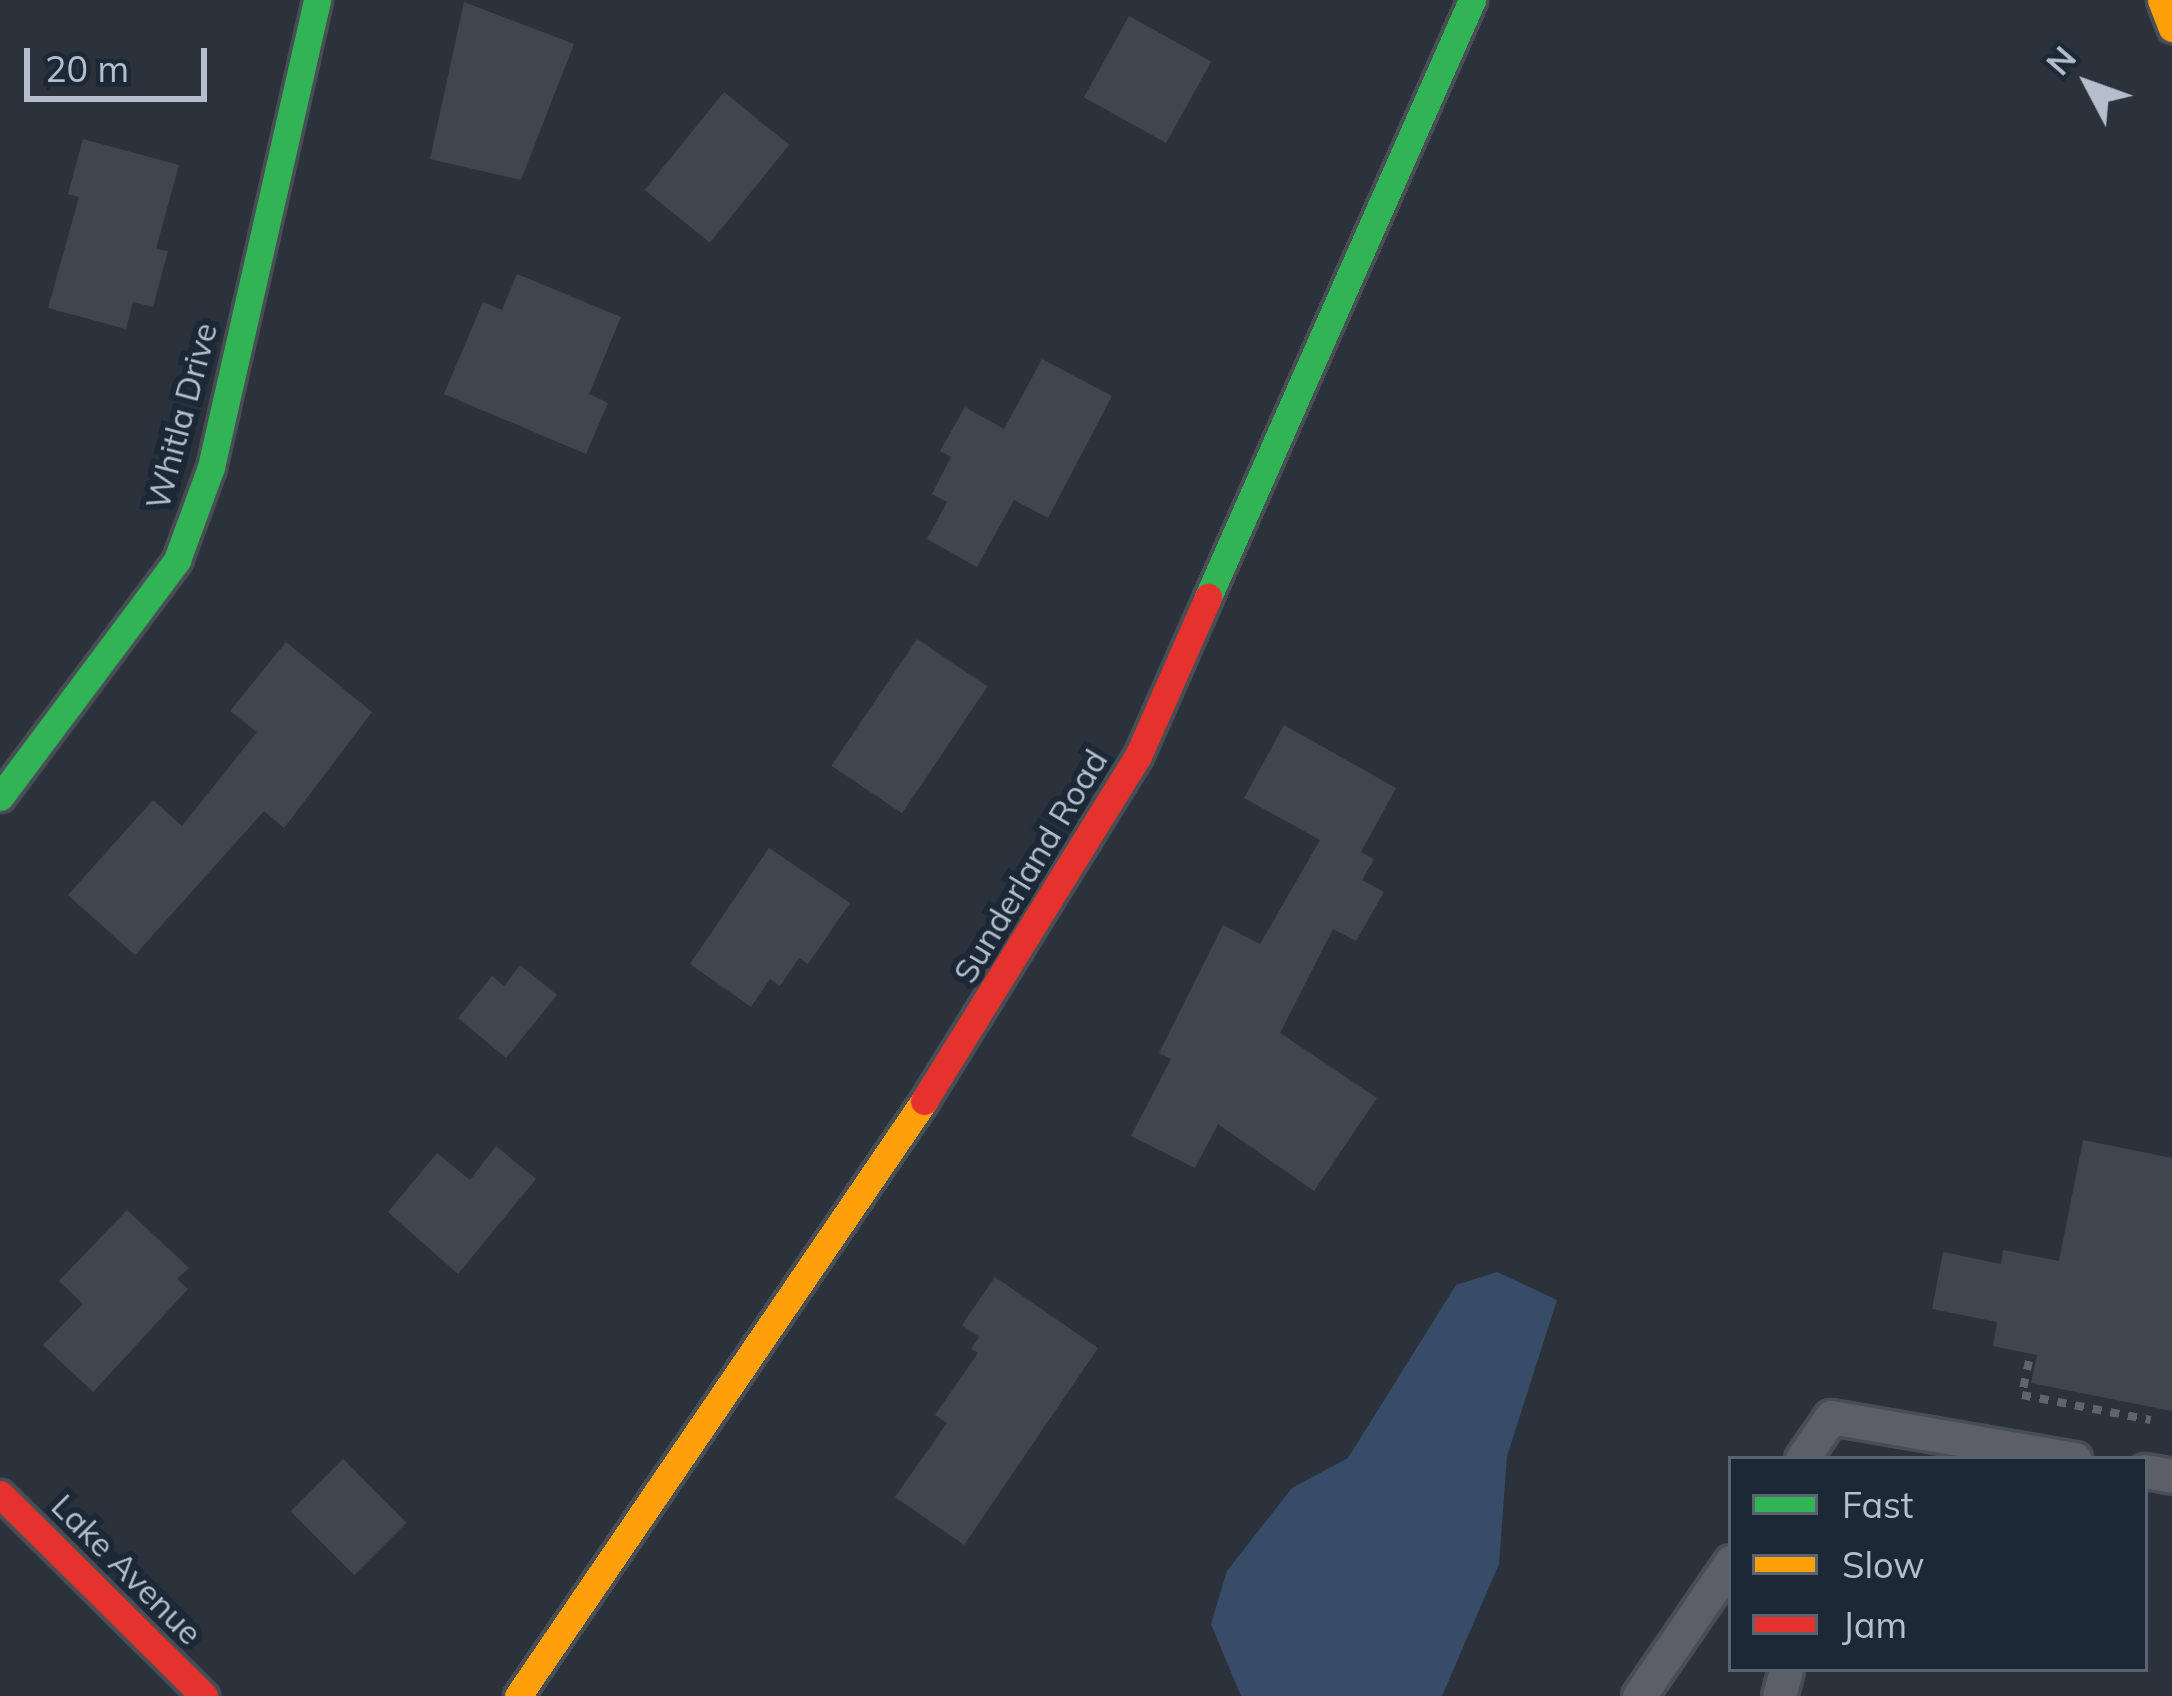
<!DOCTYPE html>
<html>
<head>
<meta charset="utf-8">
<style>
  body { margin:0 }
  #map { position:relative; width:2172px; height:1696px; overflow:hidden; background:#2b323b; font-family:Mulish,sans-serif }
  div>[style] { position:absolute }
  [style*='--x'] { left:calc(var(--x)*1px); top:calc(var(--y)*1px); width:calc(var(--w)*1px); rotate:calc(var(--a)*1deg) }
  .water>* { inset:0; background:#374d67 }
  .building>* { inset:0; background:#40464e; transform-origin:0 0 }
  .path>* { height:8px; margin-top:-4px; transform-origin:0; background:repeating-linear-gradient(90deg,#5e656c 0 9px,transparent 0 18px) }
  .roads { filter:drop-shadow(3px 0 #494e55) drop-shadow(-3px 0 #494e55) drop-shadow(0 3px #494e55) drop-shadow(0 -3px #494e55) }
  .lane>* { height:33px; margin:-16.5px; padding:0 16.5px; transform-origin:16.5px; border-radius:16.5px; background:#5b6068 }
  .fast>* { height:27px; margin:-13.5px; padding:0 13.5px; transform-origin:13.5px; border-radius:13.5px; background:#30b455 }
  .slow>* { height:27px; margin:-13.5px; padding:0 13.5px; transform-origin:13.5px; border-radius:13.5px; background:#ff9f0a }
  .jam>* { height:27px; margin:-13.5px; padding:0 13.5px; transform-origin:13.5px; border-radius:13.5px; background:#e5322d }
  span { translate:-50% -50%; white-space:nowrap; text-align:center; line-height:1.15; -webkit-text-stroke:12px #1d2836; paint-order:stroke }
  .street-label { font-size:33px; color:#b5becc }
  .legend { position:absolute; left:1728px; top:1456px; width:420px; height:216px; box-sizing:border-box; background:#1d2836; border:3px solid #5a6472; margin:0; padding:15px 21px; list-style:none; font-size:36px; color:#b5becc }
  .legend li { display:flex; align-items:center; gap:24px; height:60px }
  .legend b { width:60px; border:3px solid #5a6472 }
  .north { position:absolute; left:2028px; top:24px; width:120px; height:120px; -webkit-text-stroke:9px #1d2836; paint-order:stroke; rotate:311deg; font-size:33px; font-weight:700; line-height:48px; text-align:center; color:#b5becc }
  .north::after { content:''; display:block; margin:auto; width:42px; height:54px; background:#b5becc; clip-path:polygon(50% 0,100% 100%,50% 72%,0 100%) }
  .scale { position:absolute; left:24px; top:48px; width:183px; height:54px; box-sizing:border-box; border:6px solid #b5becc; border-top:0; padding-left:15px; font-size:36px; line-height:42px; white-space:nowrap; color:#b5becc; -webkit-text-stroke:9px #1d2836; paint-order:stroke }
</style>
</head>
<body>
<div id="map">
  <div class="water">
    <i style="clip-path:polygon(1497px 1272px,1557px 1300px,1507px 1456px,1499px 1564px,1442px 1696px,1241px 1696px,1211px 1624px,1227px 1571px,1292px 1488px,1348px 1458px,1456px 1285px)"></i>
  </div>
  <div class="building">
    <i style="clip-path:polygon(464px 2px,574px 44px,521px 180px,430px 159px)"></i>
    <i style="left:1129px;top:16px;width:94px;height:93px;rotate:29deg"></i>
    <i style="left:724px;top:92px;width:84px;height:126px;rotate:39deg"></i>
    <i style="clip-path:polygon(83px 139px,179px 165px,156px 249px,168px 251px,153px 307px,133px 302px,126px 329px,48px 308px,79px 197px,68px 194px)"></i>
    <i style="clip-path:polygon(517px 274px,621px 317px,589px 394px,608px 403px,586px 454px,444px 394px,483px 302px,502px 310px)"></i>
    <i style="clip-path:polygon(1042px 359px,1112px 396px,1048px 518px,1014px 500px,977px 567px,927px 539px,947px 502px,932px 494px,951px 457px,940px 451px,965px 407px,1004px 429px)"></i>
    <i style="left:917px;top:639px;width:85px;height:153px;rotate:34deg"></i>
    <i style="clip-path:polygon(286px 642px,372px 712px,284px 828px,264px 811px,135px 955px,68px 895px,153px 800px,182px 826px,257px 732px,230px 711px)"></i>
    <i style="clip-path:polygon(1284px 725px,1396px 788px,1361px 852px,1374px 859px,1362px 880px,1384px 892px,1356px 941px,1333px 929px,1280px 1033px,1377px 1098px,1314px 1191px,1218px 1124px,1195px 1168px,1131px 1136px,1171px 1059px,1159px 1053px,1223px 925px,1260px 944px,1320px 840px,1244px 798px)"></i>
    <i style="clip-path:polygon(769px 848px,850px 903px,808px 964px,799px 958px,780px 986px,770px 979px,751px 1007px,690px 964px)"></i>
    <i style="clip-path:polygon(520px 965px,557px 995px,506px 1058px,458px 1018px,492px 976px,504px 986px)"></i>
    <i style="clip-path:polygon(2083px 1140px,2172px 1158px,2172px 1411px,2031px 1383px,2037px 1355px,1993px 1346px,1997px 1322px,1932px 1309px,1943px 1252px,2001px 1264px,2003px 1250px,2059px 1261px)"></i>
    <i style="clip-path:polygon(496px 1146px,536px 1179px,458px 1274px,388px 1212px,437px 1153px,470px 1180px)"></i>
    <i style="clip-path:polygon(127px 1210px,189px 1268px,177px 1279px,188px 1289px,93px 1392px,43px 1345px,83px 1304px,59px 1281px)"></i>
    <i style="clip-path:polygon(995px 1277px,1098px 1348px,964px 1545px,895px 1497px,947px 1423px,935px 1415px,978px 1353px,971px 1349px,979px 1337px,962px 1325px)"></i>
    <i style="left:343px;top:1459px;width:90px;height:74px;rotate:45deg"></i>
  </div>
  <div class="path">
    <i style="--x:2029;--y:1361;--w:35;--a:102"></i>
    <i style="--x:2022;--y:1395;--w:131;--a:11"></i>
  </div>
  <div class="roads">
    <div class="lane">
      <i style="--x:1802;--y:1459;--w:51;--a:-55.4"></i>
      <i style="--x:1831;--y:1417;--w:247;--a:9.8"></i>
      <i style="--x:2145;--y:1471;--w:27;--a:10"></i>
      <i style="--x:1639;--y:1696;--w:163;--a:-55.5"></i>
      <i style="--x:1779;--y:1696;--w:28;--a:-75"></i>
    </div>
    <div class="fast">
      <i style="--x:1208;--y:597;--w:653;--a:-66.14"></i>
      <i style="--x:0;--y:797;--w:296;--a:-53.2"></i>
      <i style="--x:177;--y:560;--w:99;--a:-69.9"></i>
      <i style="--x:211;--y:467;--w:479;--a:-77.2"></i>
    </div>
    <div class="slow">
      <i style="--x:2161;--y:0;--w:30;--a:69"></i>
      <i style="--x:518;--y:1696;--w:720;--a:-55.69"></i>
    </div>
    <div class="jam">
      <i style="--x:924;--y:1101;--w:406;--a:-58.2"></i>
      <i style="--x:1138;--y:756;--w:174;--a:-66.2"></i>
      <i style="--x:0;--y:1494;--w:287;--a:44.7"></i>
    </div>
  </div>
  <div class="street-label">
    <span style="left:181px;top:416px;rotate:-75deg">Whitla Drive</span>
    <span style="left:1030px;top:866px;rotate:-59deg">Sunderland Road</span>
    <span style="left:127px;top:1569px;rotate:45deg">Lake Avenue</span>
  </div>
  <ul class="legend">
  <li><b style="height:15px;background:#30b455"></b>Fast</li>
  <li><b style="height:15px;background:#ff9f0a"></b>Slow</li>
  <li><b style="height:15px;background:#e5322d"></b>Jam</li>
  </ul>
  <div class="north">N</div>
  <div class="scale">20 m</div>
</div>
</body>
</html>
